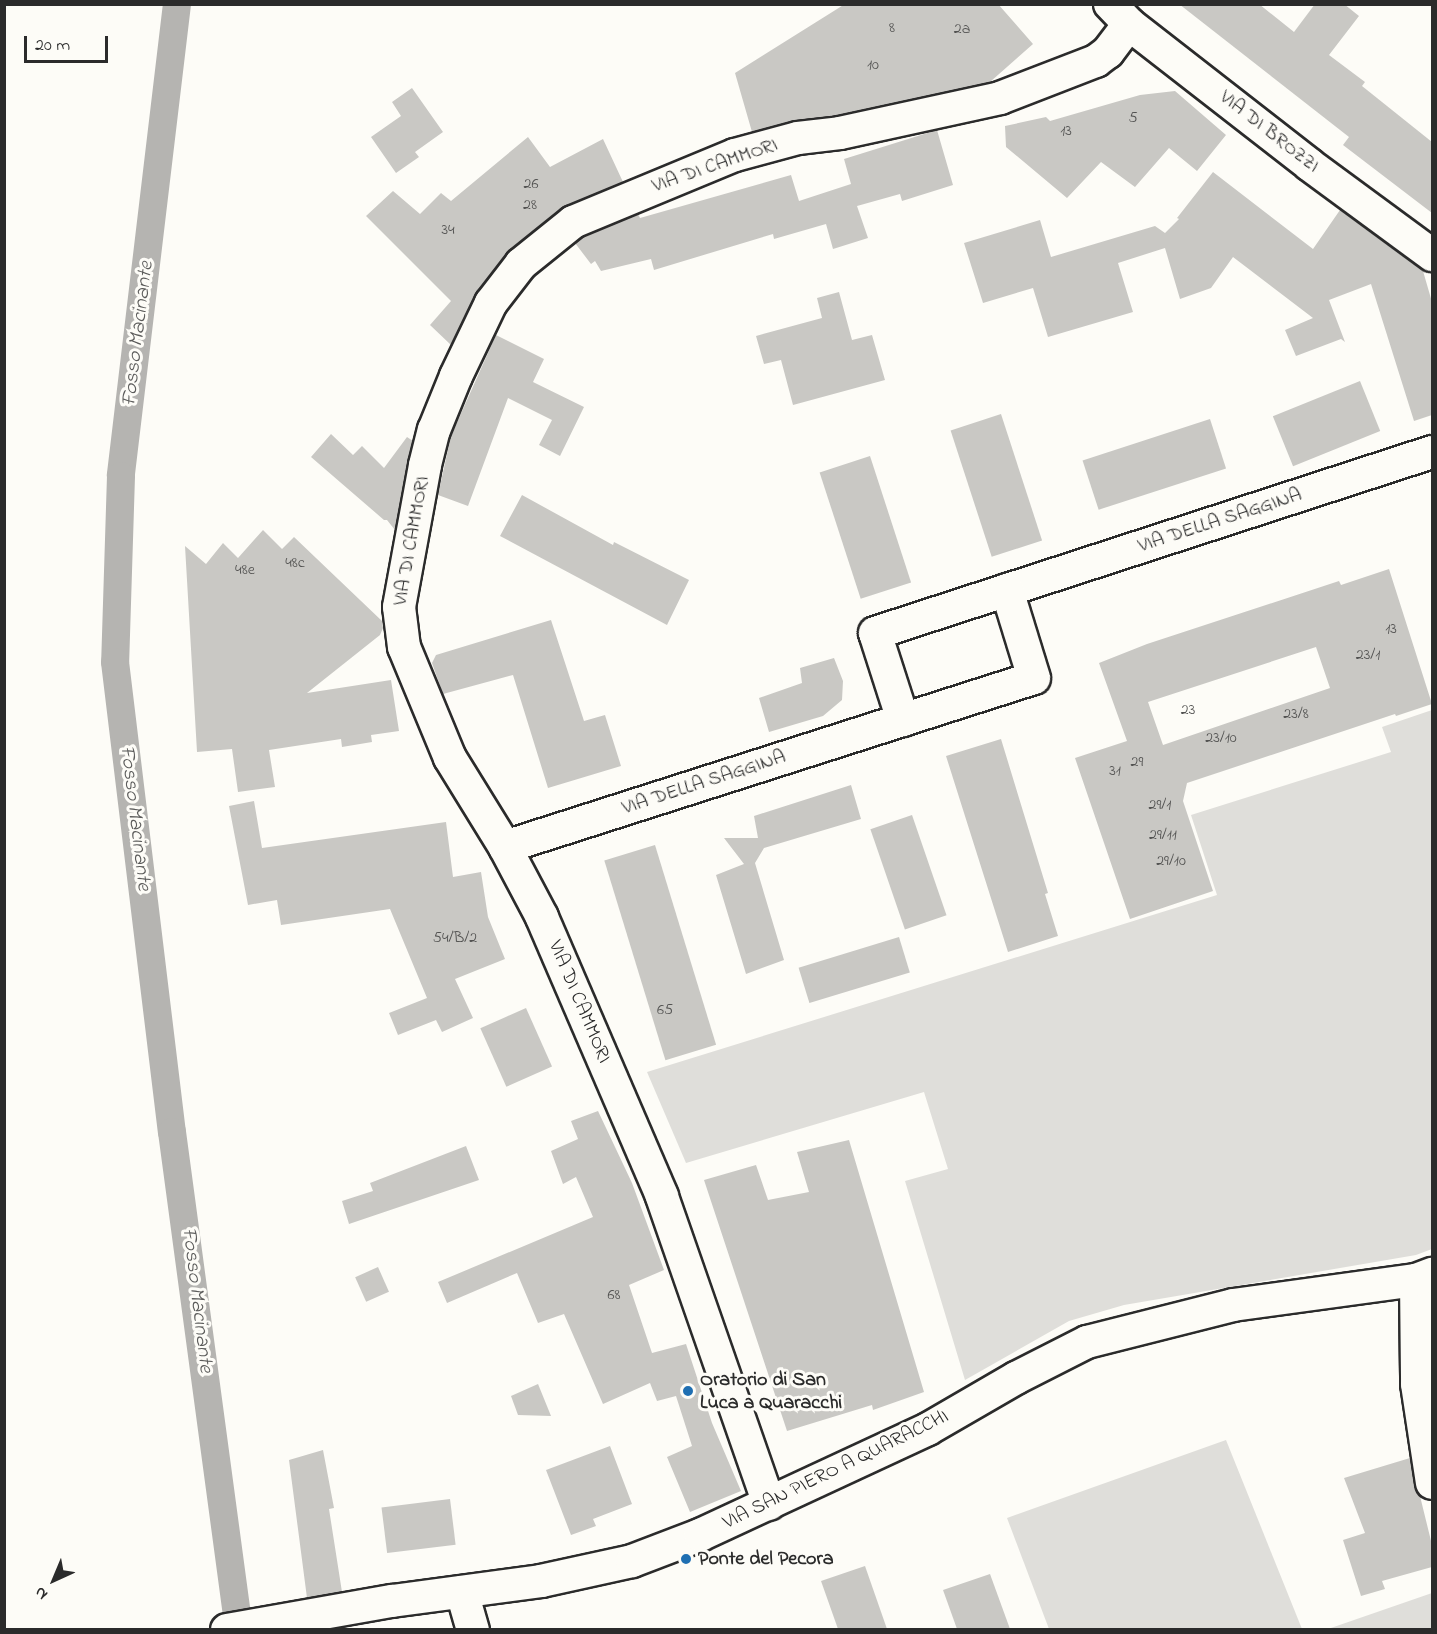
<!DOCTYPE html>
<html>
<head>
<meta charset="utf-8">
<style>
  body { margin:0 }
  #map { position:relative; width:1437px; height:1634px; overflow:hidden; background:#fdfcf7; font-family:"Indie Flower",sans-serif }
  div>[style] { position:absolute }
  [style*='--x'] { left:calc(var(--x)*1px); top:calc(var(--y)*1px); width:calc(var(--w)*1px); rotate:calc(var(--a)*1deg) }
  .green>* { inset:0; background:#dfdeda }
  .canal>* { height:28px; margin:-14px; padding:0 14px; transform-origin:14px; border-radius:14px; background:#b5b4b1 }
  .building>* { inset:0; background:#c9c8c4; transform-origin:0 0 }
  .roads { filter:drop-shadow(2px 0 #2b2b2b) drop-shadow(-2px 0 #2b2b2b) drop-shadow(0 2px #2b2b2b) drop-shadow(0 -2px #2b2b2b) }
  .street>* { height:32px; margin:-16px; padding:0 16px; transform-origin:16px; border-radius:16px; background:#fdfcf7 }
  .dots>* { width:16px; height:16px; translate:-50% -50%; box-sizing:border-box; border:3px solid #fdfcf7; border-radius:50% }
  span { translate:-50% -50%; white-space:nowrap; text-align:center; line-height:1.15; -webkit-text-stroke:6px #fdfcf7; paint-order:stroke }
  .number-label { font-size:16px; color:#525251 }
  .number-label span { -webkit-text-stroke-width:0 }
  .street-label { font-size:20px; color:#2b2b2b }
  .poi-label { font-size:20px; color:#2b2b2b; font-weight:700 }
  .left { translate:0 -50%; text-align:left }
  .water-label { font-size:21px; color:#5b5b5a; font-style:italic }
  .frame { position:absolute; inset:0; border:6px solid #2b2b2b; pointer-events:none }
  .north { position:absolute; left:24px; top:1550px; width:60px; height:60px; -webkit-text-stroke:4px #fdfcf7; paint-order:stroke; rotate:224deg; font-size:16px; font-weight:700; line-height:24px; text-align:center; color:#2b2b2b }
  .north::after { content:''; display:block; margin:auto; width:21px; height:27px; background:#2b2b2b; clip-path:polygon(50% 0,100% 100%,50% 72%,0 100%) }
  .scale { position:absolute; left:24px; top:36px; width:84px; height:27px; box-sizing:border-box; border:3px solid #2b2b2b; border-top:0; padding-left:8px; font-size:18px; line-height:21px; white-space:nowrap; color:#2b2b2b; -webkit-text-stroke:4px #fdfcf7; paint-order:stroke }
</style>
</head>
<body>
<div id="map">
  <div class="green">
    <i style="clip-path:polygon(1432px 710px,1432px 1249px,1416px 1255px,1124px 1305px,1069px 1321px,965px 1380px,905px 1181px,948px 1169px,924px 1092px,686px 1163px,647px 1072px,1217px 895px,1191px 815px,1391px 752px,1382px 727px)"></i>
    <i style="clip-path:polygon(1226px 1440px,1302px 1629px,1049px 1629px,1007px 1518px)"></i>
    <i style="clip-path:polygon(1432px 1593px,1432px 1629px,1328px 1629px)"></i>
  </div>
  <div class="canal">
    <i style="--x:177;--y:4;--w:475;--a:96.8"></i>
    <i style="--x:121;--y:476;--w:186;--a:91.8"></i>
    <i style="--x:115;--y:662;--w:473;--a:83.1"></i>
    <i style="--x:172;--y:1132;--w:502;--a:82.34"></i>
  </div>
  <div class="building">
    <i style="clip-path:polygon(845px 4px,998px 4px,1033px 44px,990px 82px,837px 115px,793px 121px,752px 132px,735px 73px)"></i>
    <i style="clip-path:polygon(1179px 4px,1259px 4px,1294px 32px,1315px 4px,1344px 4px,1359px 16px,1329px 55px,1365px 82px,1362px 86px,1432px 142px,1432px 213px,1343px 145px,1349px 137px)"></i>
    <i style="clip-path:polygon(412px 88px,443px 132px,415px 152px,419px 157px,396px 173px,371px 137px,401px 116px,392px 102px)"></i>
    <i style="clip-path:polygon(1175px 91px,1226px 135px,1197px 171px,1169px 148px,1135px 187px,1101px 162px,1067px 198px,1006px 147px,1005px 126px,1046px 117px,1050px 121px,1140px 95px)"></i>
    <i style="clip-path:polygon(937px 130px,953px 185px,902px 201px,900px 194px,857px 206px,868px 238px,833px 249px,826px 224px,774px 239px,773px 234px,654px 270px,651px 259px,601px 271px,595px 261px,591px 264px,575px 243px,582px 238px,638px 214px,640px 218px,791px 175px,799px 201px,851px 184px,844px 159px)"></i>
    <i style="clip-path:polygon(528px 137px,550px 167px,603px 139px,623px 182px,562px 208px,509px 250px,477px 292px,451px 345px,430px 325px,451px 301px,366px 216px,393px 191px,420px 214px,441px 193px,451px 201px)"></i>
    <i style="clip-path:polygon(1213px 172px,1313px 249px,1340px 210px,1423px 271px,1432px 302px,1432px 415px,1414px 421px,1371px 284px,1329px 300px,1345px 342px,1341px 339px,1296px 356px,1285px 330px,1313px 318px,1233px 257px,1211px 288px,1180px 299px,1165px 248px,1118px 263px,1133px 312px,1048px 337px,1033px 288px,983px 303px,964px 243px,1040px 220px,1051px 257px,1155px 226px,1165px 233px,1179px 219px,1177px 218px)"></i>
    <i style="clip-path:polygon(839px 292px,852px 340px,872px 335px,885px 380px,793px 405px,781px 360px,764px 364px,756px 336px,822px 318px,817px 298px)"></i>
    <i style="clip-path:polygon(496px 335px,544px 359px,533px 382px,584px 407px,560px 456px,539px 445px,552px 420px,508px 398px,468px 506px,438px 495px,451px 436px)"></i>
    <i style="left:1360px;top:381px;width:54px;height:94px;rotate:68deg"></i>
    <i style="left:1001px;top:414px;width:133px;height:53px;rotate:72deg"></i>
    <i style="left:1210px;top:419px;width:52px;height:134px;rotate:72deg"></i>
    <i style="clip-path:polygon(331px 434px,353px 455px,362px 446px,384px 468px,407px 437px,413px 441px,395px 530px,387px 520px,384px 520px,311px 457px)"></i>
    <i style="left:870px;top:456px;width:133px;height:53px;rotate:72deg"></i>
    <i style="clip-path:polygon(522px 495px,613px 545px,614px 542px,689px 580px,667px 625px,500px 536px)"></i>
    <i style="clip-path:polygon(263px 530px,282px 549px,294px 537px,382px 621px,383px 628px,380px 635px,307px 693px,391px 680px,399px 731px,371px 735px,372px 742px,342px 747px,341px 739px,269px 750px,275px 787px,238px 792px,232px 749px,197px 752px,185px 546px,206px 564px,223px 543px,238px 558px)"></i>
    <i style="clip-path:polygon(evenodd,1389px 569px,1432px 704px,1396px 716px,1395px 714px,1187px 783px,1183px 801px,1213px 891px,1130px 919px,1075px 758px,1127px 741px,1099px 663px,1147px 644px,1339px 581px,1341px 585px,1389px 569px,1316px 647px,1330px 688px,1163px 745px,1148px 702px,1316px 647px)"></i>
    <i style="clip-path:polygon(551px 620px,584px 721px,605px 715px,621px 766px,548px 788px,513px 675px,443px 694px,432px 663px,436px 655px)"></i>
    <i style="clip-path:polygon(834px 658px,843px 681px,842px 700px,823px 716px,769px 732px,759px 698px,802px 683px,800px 668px)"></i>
    <i style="clip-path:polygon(1001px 739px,1048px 893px,1045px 894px,1058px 936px,1008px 952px,946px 756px)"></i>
    <i style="clip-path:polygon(851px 785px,861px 819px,764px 848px,755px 863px,784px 960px,746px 974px,716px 875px,744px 864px,724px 838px,758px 838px,754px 816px)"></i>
    <i style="clip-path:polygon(254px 801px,262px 848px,446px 822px,453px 877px,481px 872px,488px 917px,505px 959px,455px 979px,473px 1018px,442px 1032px,436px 1020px,398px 1035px,389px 1013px,427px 998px,390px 909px,281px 925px,277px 900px,248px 905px,229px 806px)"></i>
    <i style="left:912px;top:815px;width:106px;height:44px;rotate:71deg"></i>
    <i style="left:655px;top:845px;width:209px;height:53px;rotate:73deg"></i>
    <i style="left:899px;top:937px;width:37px;height:105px;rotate:73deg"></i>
    <i style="left:526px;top:1008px;width:64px;height:50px;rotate:66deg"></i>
    <i style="clip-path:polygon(598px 1111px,632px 1183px,664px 1270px,629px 1285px,652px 1353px,686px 1344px,712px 1423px,741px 1491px,690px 1512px,667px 1457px,692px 1446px,676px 1396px,657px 1401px,650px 1383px,603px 1404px,564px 1314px,538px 1323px,517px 1273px,447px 1303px,438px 1282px,593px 1217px,576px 1177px,563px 1184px,551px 1151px,578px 1139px,571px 1121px)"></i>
    <i style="clip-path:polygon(849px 1140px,924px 1392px,873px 1410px,872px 1405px,787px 1431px,704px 1180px,756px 1165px,768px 1200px,809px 1192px,797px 1152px)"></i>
    <i style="clip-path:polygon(466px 1146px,479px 1180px,349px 1224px,342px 1201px,373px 1191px,370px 1183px)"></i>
    <i style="left:378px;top:1267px;width:27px;height:25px;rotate:66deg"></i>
    <i style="clip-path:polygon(538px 1384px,551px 1416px,518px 1415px,511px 1396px)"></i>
    <i style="clip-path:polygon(610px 1446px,632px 1504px,593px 1519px,596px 1526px,571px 1535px,546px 1470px)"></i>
    <i style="clip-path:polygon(323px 1450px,334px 1508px,329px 1509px,342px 1592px,307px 1598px,289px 1460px)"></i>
    <i style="clip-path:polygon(1410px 1458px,1414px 1486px,1420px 1496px,1432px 1545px,1432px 1567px,1382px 1581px,1385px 1589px,1361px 1596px,1343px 1540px,1365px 1533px,1344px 1478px)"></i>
    <i style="left:450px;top:1499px;width:46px;height:69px;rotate:83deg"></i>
    <i style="clip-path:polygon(865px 1566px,887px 1629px,838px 1629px,821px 1581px)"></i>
    <i style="clip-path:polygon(990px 1574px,1010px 1629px,957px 1629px,943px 1590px)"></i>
  </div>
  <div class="roads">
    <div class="street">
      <i style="--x:1110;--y:4;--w:28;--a:46"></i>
      <i style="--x:1129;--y:24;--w:229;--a:37.9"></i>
      <i style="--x:1310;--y:165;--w:152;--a:36.4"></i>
      <i style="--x:903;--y:720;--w:91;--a:-107.8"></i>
      <i style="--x:875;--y:633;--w:586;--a:-18"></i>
      <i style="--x:505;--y:847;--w:555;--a:-17.72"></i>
      <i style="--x:1034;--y:678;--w:92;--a:-107.1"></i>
      <i style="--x:1416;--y:1280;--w:104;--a:89.4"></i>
      <i style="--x:1417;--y:1384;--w:100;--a:81.4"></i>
      <i style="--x:769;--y:1504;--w:326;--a:-109.2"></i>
      <i style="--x:662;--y:1196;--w:304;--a:-113.3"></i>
      <i style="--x:542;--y:917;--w:79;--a:-117.9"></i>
      <i style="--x:505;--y:847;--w:105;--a:-121.7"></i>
      <i style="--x:450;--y:758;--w:120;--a:-112.5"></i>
      <i style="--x:404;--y:647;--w:40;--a:-97.1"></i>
      <i style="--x:399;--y:607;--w:144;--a:-79.6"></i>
      <i style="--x:425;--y:465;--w:36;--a:-76"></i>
      <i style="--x:434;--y:430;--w:58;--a:-67.8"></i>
      <i style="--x:456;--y:376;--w:81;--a:-64.4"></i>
      <i style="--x:491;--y:303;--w:49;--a:-52.4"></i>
      <i style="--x:521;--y:264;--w:67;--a:-38.9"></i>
      <i style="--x:573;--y:222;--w:175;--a:-22.5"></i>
      <i style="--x:735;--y:155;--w:65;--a:-15.1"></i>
      <i style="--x:798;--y:138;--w:42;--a:-6.8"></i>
      <i style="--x:840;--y:133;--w:164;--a:-12.3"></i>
      <i style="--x:1000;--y:98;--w:103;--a:-21.1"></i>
      <i style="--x:1096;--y:61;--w:15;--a:-37"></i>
      <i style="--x:1108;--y:52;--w:35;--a:-53"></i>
      <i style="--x:462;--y:1592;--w:40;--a:74"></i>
      <i style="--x:227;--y:1630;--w:168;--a:-10"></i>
      <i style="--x:392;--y:1601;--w:150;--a:-7.6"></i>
      <i style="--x:541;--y:1581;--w:93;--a:-12.4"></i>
      <i style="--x:632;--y:1561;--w:73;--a:-20.9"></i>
      <i style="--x:700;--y:1535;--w:251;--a:-24.9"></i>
      <i style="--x:928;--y:1429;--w:102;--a:-30.1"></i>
      <i style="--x:1016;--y:1378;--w:80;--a:-26.9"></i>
      <i style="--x:1087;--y:1342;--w:151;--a:-14.2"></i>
      <i style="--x:1233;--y:1305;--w:185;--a:-7.8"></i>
      <i style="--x:1416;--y:1280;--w:17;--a:-21"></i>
    </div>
  </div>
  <div class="dots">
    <i style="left:688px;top:1391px;background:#1f6fb2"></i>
    <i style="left:686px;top:1559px;background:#1f6fb2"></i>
  </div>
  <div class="number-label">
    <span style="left:892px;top:28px">8</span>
    <span style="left:962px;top:29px">2a</span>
    <span style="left:873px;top:65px">10</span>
    <span style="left:1133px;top:118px">5</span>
    <span style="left:1066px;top:131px">13</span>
    <span style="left:531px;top:184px">26</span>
    <span style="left:530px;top:205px">28</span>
    <span style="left:448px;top:230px">34</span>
    <span style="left:295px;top:563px">48c</span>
    <span style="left:245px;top:570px">48e</span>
    <span style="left:1391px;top:629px">13</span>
    <span style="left:1368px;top:655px">23/1</span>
    <span style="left:1188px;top:710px">23</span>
    <span style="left:1296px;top:714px">23/8</span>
    <span style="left:1221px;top:738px">23/10</span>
    <span style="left:1137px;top:762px">29</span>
    <span style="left:1115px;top:771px">31</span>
    <span style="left:1160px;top:805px">29/1</span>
    <span style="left:1163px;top:835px">29/11</span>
    <span style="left:1171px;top:861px">29/10</span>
    <span style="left:455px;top:938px">54/B/2</span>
    <span style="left:665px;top:1010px">65</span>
    <span style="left:614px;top:1295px">68</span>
  </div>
  <div class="street-label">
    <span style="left:1269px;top:132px;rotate:38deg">VIA DI BROZZI</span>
    <span style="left:715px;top:166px;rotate:-19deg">VIA DI CAMMORI</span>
    <span style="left:1220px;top:521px;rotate:-18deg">VIA DELLA SAGGINA</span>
    <span style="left:412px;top:541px;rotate:-80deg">VIA DI CAMMORI</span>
    <span style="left:704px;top:783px;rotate:-18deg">VIA DELLA SAGGINA</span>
    <span style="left:579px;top:1002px;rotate:67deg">VIA DI CAMMORI</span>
    <span style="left:836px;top:1470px;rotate:-26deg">VIA SAN PIERO A QUARACCHI</span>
  </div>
  <div class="poi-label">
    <span class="left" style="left:700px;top:1392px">Oratorio di San<br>Luca a Quaracchi</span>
    <span class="left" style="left:698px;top:1559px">Ponte del Pecora</span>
  </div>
  <div class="water-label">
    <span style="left:138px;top:334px;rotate:-83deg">Fosso Macinante</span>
    <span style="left:135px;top:818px;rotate:83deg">Fosso Macinante</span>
    <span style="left:197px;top:1300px;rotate:83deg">Fosso Macinante</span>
  </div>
  <div class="frame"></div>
  <div class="north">N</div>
  <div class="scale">20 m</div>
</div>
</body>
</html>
